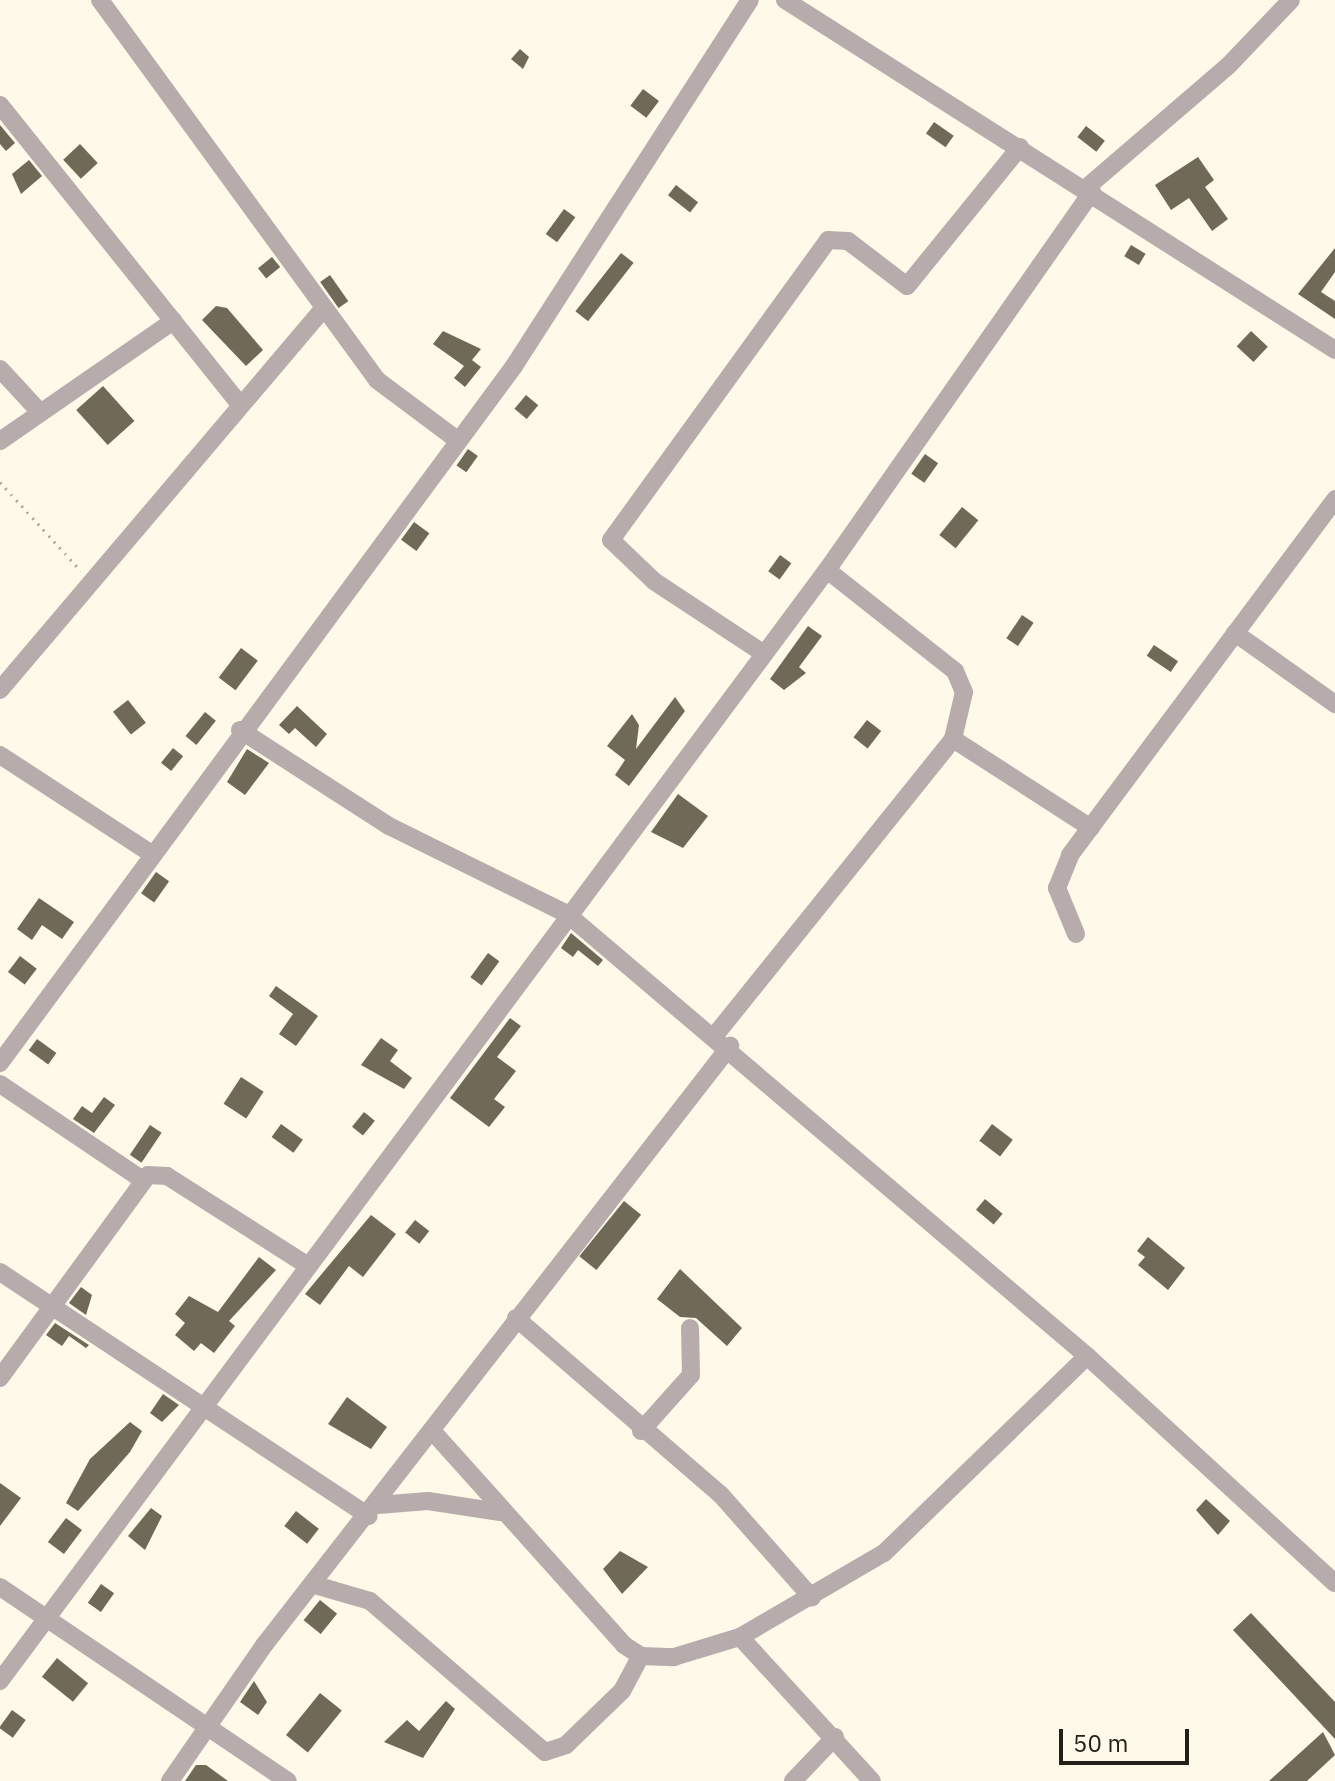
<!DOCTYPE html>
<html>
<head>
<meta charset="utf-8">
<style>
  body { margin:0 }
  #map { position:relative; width:1335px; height:1781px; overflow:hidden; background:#fef9e8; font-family:"IBM Plex Sans",sans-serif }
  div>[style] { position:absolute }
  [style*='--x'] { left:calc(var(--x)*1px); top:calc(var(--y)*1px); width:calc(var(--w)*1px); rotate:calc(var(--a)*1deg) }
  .building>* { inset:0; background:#6f6957; transform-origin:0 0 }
  .path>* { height:3px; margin-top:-1.5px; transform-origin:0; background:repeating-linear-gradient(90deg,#afab9d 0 2px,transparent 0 8px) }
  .minor>* { height:18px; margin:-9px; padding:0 9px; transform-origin:9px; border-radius:9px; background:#b7acab }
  span { translate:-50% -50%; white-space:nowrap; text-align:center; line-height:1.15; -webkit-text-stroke:8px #fef9e8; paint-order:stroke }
  .scale { position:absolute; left:1059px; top:1729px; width:130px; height:36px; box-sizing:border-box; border:4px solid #232119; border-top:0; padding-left:10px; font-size:24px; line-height:28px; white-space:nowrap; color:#232119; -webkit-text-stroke:6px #fef9e8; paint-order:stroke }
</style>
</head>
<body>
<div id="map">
  <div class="building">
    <i style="clip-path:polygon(520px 49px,529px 57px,523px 69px,511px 59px)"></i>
    <i style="left:643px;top:89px;width:20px;height:21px;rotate:37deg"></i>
    <i style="left:934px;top:122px;width:24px;height:14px;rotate:35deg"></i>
    <i style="clip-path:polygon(0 125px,15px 143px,6px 151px,0 144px)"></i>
    <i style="left:1086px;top:126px;width:24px;height:14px;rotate:38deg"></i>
    <i style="left:80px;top:144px;width:26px;height:23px;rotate:47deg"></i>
    <i style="clip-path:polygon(1198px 157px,1214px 180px,1205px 187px,1228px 219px,1212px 231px,1189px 198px,1171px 210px,1155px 185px)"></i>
    <i style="clip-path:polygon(29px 160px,42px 176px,21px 194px,12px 174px)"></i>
    <i style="left:676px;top:185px;width:28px;height:13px;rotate:38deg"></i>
    <i style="left:564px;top:209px;width:14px;height:31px;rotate:36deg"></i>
    <i style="left:1131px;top:245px;width:17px;height:13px;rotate:31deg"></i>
    <i style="clip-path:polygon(1335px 248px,1335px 272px,1321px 292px,1335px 301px,1335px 319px,1298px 294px)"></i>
    <i style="left:621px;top:253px;width:16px;height:74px;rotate:38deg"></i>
    <i style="left:272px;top:257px;width:13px;height:18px;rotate:51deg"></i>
    <i style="left:330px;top:275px;width:32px;height:12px;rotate:55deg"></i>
    <i style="clip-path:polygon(216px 306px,227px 308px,263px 350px,246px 366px,202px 320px)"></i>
    <i style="clip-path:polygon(443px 331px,481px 349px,472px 360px,481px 367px,465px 387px,454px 378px,464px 366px,433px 344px)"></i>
    <i style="left:1251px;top:331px;width:23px;height:21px;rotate:43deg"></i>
    <i style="left:103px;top:386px;width:47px;height:36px;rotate:48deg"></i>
    <i style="left:526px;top:395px;width:16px;height:18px;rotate:40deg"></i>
    <i style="left:468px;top:449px;width:12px;height:20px;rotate:35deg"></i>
    <i style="left:925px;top:454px;width:16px;height:24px;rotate:35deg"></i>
    <i style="left:962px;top:507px;width:21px;height:36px;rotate:39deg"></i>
    <i style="left:414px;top:522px;width:19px;height:22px;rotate:36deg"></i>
    <i style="left:780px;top:555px;width:14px;height:20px;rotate:36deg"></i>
    <i style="left:1022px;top:615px;width:14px;height:28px;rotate:34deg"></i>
    <i style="clip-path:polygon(808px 626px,822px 636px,799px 667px,806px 673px,784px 690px,770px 679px)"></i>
    <i style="left:1154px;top:645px;width:29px;height:13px;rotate:34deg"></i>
    <i style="left:241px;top:648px;width:21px;height:37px;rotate:37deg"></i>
    <i style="clip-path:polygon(675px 697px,685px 711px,629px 786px,615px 775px,625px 760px,607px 746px,632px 714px,639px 725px,636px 749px)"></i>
    <i style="left:128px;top:700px;width:29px;height:19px;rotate:52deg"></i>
    <i style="clip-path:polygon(297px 706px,327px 734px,316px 747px,295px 728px,289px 734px,279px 725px)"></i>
    <i style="left:205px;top:712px;width:14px;height:31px;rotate:39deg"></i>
    <i style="left:867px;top:720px;width:18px;height:22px;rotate:38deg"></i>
    <i style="left:173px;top:748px;width:13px;height:19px;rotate:39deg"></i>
    <i style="clip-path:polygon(247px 749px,269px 763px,245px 795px,227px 782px)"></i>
    <i style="clip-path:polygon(678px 794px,708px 816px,683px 848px,651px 832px)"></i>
    <i style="left:156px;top:872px;width:16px;height:26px;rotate:35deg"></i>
    <i style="clip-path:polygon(39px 898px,74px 922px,62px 939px,42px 925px,32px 940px,17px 929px)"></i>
    <i style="clip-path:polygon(571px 933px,603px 960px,598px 966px,578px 950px,573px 957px,561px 948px)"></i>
    <i style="left:488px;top:953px;width:14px;height:30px;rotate:36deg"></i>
    <i style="left:20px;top:956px;width:21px;height:20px;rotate:37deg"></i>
    <i style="clip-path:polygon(276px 986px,318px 1016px,296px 1046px,279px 1034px,293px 1014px,269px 996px)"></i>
    <i style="clip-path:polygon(510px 1018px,521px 1026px,497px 1057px,516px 1071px,494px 1099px,505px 1107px,489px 1127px,450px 1098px)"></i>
    <i style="clip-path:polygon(381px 1038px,398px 1050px,390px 1061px,412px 1078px,404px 1089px,361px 1065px)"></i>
    <i style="left:37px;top:1039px;width:24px;height:14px;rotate:36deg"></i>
    <i style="left:241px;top:1077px;width:27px;height:32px;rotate:33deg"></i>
    <i style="clip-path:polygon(104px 1097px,115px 1105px,94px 1133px,73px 1119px,82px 1106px,92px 1113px)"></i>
    <i style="left:364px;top:1112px;width:14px;height:19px;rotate:39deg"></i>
    <i style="left:281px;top:1124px;width:27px;height:16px;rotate:36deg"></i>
    <i style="left:992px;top:1124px;width:26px;height:21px;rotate:37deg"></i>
    <i style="left:150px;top:1125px;width:14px;height:36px;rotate:34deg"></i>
    <i style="left:985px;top:1199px;width:23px;height:14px;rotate:40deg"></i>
    <i style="left:624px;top:1201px;width:22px;height:71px;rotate:39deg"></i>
    <i style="clip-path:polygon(371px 1215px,396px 1234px,363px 1277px,349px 1266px,320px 1305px,305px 1294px)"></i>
    <i style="left:415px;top:1220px;width:18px;height:16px;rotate:38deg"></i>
    <i style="clip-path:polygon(1148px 1237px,1185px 1268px,1168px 1290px,1138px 1265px,1145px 1257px,1137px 1251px)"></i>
    <i style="clip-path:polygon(259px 1257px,276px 1270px,229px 1321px,235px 1326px,214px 1353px,201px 1343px,194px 1351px,175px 1335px,185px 1323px,175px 1314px,189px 1296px,218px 1312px)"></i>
    <i style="clip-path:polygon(680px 1269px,742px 1328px,727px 1346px,696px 1318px,680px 1317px,657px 1299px)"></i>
    <i style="clip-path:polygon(81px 1287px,92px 1295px,86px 1315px,69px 1303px)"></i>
    <i style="clip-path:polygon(55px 1323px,89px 1345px,86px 1348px,69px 1336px,62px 1346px,46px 1335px)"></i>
    <i style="clip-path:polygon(163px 1394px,179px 1405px,162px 1422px,150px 1413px)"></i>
    <i style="clip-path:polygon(347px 1397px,387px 1427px,371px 1449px,328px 1424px)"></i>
    <i style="clip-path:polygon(130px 1422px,142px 1431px,130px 1452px,78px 1511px,66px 1503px,90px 1459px)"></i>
    <i style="clip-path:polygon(0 1483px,21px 1498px,0 1526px)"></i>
    <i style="clip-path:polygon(1206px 1499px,1230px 1521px,1218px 1535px,1196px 1510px)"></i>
    <i style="clip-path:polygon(151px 1508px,162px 1516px,145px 1550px,128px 1536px)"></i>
    <i style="left:296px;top:1511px;width:29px;height:19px;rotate:38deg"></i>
    <i style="left:66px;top:1518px;width:20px;height:30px;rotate:37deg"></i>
    <i style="clip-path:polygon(620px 1551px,648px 1567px,622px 1594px,603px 1569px)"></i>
    <i style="left:101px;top:1584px;width:16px;height:23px;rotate:35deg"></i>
    <i style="left:320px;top:1600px;width:22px;height:26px;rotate:39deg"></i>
    <i style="clip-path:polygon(1251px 1613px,1335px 1702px,1335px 1739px,1233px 1630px)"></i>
    <i style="left:57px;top:1658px;width:40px;height:24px;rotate:39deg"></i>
    <i style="clip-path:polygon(254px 1681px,267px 1702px,258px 1715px,240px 1702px)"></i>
    <i style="left:320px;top:1693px;width:28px;height:54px;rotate:39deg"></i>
    <i style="clip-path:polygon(446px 1701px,455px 1709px,423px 1758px,384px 1742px,407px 1720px,419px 1731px)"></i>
    <i style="left:12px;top:1710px;width:17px;height:22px;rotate:36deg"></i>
    <i style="clip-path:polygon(1323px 1732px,1335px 1755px,1307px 1781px,1269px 1781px)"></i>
    <i style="clip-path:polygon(196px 1765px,206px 1765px,228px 1781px,185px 1781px)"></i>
  </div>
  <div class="path">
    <i style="--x:0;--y:482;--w:120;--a:47.7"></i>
  </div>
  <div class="minor">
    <i style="--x:100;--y:0;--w:470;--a:53.9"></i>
    <i style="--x:377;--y:380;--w:99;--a:36.8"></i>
    <i style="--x:785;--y:0;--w:652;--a:32.47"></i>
    <i style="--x:0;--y:105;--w:382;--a:51.3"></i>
    <i style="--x:1086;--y:188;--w:187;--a:-40.7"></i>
    <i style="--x:1228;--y:66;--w:91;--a:-46.3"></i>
    <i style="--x:0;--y:369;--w:57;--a:47.1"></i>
    <i style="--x:0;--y:441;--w:211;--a:-34.7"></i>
    <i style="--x:827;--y:570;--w:163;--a:38.3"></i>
    <i style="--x:955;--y:671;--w:23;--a:67"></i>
    <i style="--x:964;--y:692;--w:48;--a:103.2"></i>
    <i style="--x:1235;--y:633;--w:123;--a:35.4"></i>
    <i style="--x:763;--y:653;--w:131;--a:-146.6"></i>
    <i style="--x:654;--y:581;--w:59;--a:-136.4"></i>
    <i style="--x:611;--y:540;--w:370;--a:-54.1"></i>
    <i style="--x:828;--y:240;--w:20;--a:3"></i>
    <i style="--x:848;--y:241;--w:74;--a:37.3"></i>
    <i style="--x:907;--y:286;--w:179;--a:-50.9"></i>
    <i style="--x:0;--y:690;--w:499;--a:-49.7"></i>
    <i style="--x:240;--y:730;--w:177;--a:32.8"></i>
    <i style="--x:389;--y:826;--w:199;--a:26.3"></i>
    <i style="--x:567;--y:914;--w:682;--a:40.36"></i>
    <i style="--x:1087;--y:1356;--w:336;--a:42.5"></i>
    <i style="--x:0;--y:755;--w:178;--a:33.1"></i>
    <i style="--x:1076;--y:934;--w:50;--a:-112.4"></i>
    <i style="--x:1057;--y:888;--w:35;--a:-68"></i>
    <i style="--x:1070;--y:855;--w:444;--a:-53.3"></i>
    <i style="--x:716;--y:1034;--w:378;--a:-51.2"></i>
    <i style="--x:953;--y:739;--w:164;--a:32.8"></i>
    <i style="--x:0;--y:1063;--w:866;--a:-53.59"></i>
    <i style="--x:514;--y:366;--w:435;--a:-57.2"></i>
    <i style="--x:0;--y:1084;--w:172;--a:33.9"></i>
    <i style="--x:0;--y:1272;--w:442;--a:33.5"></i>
    <i style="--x:516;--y:1318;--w:271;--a:40.8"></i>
    <i style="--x:721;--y:1495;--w:137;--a:48.5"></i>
    <i style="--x:0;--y:1378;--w:251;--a:-53.9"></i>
    <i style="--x:148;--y:1175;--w:19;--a:3"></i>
    <i style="--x:167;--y:1176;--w:164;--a:32.5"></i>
    <i style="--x:641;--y:1431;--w:75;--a:-48.2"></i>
    <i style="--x:691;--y:1375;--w:47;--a:-91.2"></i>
    <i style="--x:435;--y:1434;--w:283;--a:48.1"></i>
    <i style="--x:624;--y:1645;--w:20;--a:33"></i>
    <i style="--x:641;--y:1656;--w:33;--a:2"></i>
    <i style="--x:674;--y:1657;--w:69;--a:-16.9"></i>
    <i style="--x:740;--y:1637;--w:195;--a:47.5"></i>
    <i style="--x:378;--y:1505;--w:50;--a:-4.6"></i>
    <i style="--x:428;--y:1501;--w:73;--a:8.7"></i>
    <i style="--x:315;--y:1585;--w:57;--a:16.2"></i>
    <i style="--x:370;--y:1601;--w:231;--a:40.8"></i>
    <i style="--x:545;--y:1752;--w:22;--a:-18"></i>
    <i style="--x:566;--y:1745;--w:78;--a:-44"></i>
    <i style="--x:622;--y:1691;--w:40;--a:-62"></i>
    <i style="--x:0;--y:1587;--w:347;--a:34"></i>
    <i style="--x:740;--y:1637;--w:167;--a:-30.3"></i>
    <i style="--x:884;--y:1553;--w:283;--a:-44.1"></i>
    <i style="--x:0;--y:1681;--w:1385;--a:-53.34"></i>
    <i style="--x:827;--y:570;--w:462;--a:-55"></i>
    <i style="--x:170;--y:1781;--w:167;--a:-55.3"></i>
    <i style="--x:265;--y:1644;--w:758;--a:-52.13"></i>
    <i style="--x:793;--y:1781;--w:61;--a:-46.3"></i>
  </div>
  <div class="scale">50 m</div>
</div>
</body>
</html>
